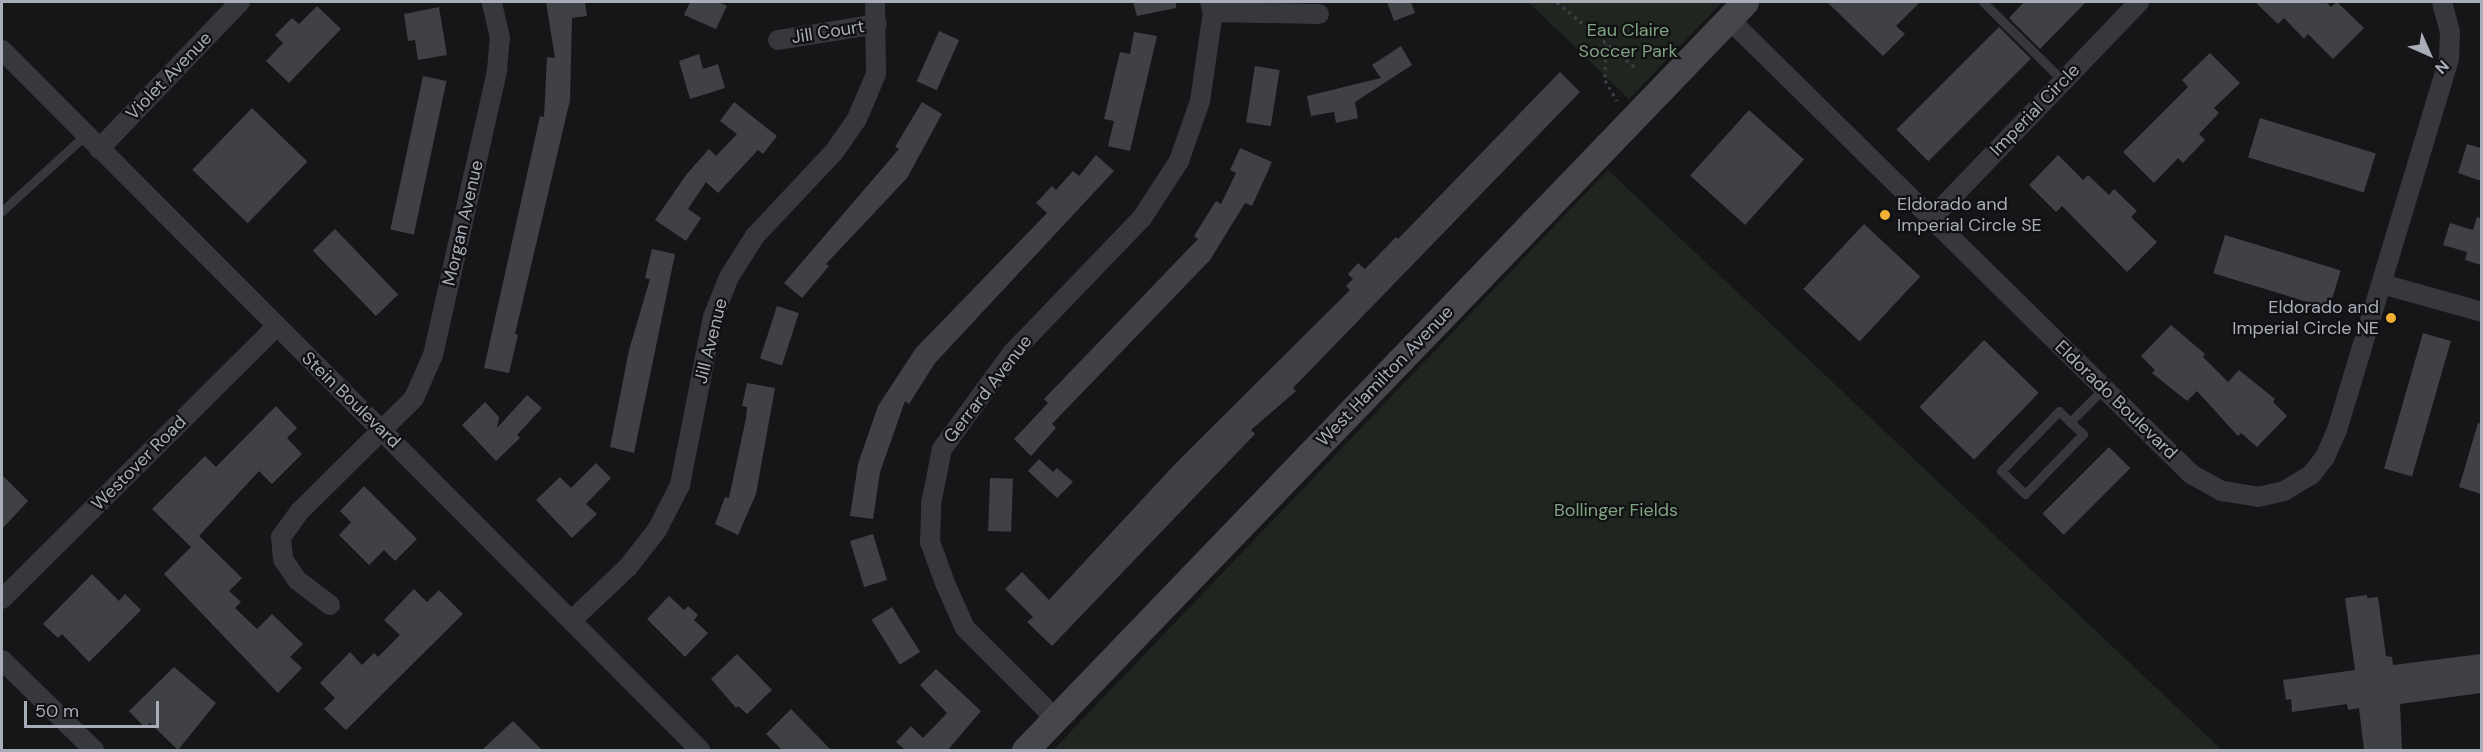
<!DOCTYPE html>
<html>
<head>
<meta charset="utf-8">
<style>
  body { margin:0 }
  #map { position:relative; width:2483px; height:752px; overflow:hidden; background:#161618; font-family:"DM Sans",sans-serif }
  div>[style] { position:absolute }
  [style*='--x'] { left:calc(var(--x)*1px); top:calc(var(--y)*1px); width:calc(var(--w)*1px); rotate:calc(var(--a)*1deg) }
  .green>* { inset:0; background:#1e261f }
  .building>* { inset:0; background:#404145; transform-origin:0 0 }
  .path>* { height:3px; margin-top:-1.5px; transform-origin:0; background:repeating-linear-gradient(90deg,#3d3f44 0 3px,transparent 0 7.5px) }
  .lane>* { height:9px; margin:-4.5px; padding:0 4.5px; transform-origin:4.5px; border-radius:4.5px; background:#37383d }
  .street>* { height:20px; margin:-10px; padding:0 10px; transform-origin:10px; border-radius:10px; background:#37383d }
  .secondary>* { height:27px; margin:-13.5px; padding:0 13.5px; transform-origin:13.5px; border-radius:13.5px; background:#45474d }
  .dots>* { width:16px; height:16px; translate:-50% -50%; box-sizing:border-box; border:3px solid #111113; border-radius:50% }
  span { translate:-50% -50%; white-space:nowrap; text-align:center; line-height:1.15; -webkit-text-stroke:4.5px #111113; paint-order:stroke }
  .park-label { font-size:18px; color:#7fa381 }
  .street-label { font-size:18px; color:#a8adb8 }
  .poi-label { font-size:18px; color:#a8adb8 }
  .left { translate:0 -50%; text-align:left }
  .right { translate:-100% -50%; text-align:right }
  .frame { position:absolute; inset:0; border:3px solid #a8adb8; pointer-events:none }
  .north { position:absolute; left:2399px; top:24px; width:60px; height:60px; -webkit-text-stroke:4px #111113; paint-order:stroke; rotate:135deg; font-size:16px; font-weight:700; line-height:24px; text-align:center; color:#a8adb8 }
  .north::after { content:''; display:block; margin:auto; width:21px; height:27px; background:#a8adb8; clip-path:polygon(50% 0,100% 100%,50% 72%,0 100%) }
  .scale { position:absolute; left:24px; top:701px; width:135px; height:27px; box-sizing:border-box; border:3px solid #a8adb8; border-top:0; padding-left:8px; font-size:18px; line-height:21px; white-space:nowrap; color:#a8adb8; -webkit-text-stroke:4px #111113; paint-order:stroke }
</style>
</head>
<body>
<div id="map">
  <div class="green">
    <i style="clip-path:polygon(1528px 2px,1722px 2px,1629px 99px)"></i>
    <i style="clip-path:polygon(1608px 170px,2222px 750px,1053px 750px)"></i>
  </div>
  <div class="building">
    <i style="clip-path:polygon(546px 2px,585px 2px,587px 16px,572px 18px,570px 100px,515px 334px,518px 335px,509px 373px,484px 368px,540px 116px,544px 117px,547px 57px,555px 58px)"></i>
    <i style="clip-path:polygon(690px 2px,718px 2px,727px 6px,716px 29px,684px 15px)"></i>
    <i style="clip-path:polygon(1133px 2px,1176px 2px,1176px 8px,1137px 16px)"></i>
    <i style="clip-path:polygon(1387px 2px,1411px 2px,1415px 13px,1394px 21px)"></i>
    <i style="clip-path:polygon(1827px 2px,1920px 2px,1896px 26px,1905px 34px,1883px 56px)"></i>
    <i style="clip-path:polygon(2024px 2px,2086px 2px,2040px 49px,2009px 18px)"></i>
    <i style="clip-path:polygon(2255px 2px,2326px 2px,2331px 7px,2337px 2px,2364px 28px,2333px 59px,2308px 34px,2304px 39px,2284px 18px,2278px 24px)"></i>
    <i style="clip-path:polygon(317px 6px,341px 29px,289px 83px,266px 61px,283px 43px,275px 35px,292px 18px,299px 24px)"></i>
    <i style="clip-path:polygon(439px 7px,447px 55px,418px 60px,415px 40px,408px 41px,404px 14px)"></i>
    <i style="left:1999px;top:27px;width:45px;height:145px;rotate:45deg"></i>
    <i style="left:939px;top:31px;width:22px;height:55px;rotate:24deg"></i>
    <i style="clip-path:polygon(1134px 32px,1157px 36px,1130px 151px,1108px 146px,1114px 121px,1104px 119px,1120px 52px,1130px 54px)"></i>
    <i style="clip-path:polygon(1401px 46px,1412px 65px,1355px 102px,1358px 118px,1336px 123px,1334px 112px,1311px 116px,1307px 96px,1381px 78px,1372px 65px)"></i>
    <i style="clip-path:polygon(2210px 53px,2240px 83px,2214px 108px,2219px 113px,2199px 134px,2205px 140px,2183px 163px,2178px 158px,2154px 183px,2123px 152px,2188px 87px,2182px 80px)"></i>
    <i style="clip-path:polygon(699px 54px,703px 69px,718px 64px,725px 88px,690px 99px,679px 61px)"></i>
    <i style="left:1255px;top:66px;width:25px;height:57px;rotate:9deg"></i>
    <i style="clip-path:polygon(1560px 72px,1580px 92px,1293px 388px,1296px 391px,1251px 430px,1255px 434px,1052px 646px,1027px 622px,1033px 617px,1005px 589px,1022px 572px,1049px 600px,1175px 464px,1350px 290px,1346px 286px,1353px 279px,1348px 274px,1358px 263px,1365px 269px,1396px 237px,1398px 239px)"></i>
    <i style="left:423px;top:76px;width:24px;height:157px;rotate:12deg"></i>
    <i style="clip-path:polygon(734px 102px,777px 136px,763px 154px,758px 150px,718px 193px,706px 182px,688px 209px,701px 218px,686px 241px,655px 220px,686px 175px,709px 149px,716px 156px,737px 134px,720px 121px)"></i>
    <i style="clip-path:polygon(922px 102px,942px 114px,907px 178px,826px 264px,829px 266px,802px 298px,784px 283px,899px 149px,895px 147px)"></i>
    <i style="left:252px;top:108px;width:77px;height:86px;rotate:44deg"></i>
    <i style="left:1749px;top:110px;width:74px;height:88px;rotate:42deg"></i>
    <i style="left:2260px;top:118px;width:121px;height:41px;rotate:17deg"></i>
    <i style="clip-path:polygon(2467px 144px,2481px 148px,2481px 181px,2458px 173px)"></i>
    <i style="clip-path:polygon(1240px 148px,1272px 162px,1252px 206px,1245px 203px,1210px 260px,1052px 424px,1056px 428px,1031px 456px,1014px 439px,1048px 403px,1044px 399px,1198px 239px,1194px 236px,1216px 201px,1221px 204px,1236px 173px,1230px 170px)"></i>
    <i style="clip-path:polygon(1096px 155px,1114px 171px,935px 363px,909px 404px,905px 401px,880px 472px,873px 519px,850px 516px,858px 464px,878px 406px,916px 348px,1047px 213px,1036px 203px,1052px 186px,1056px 190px,1073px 171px,1079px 176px)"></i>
    <i style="clip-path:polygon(2058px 155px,2083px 180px,2088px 175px,2109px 195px,2114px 189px,2137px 211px,2131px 217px,2157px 242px,2127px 272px,2062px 206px,2056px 212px,2029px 185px)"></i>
    <i style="clip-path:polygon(2477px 217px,2481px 218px,2481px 265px,2465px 260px,2467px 252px,2443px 245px,2450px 223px,2473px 230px)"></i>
    <i style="left:1864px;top:224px;width:77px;height:89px;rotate:43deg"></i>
    <i style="left:335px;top:229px;width:91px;height:31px;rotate:46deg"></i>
    <i style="left:2225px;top:235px;width:121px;height:40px;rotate:17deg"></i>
    <i style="clip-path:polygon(652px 249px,675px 254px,634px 453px,610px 447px,629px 350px,650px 279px,645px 278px)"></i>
    <i style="left:777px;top:306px;width:23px;height:55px;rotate:18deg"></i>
    <i style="clip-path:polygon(2171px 325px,2205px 354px,2203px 357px,2228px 382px,2239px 370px,2275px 399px,2273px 402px,2287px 416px,2257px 447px,2241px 433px,2238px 436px,2197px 391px,2187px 401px,2152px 373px,2155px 370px,2141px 356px)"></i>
    <i style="left:2423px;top:333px;width:29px;height:141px;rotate:16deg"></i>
    <i style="left:1984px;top:340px;width:76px;height:93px;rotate:44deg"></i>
    <i style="clip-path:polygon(747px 383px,775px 388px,756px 494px,738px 535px,715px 524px,725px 497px,729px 498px,746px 418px,747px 407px,742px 406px)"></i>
    <i style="clip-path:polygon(527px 395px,542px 408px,517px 435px,520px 438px,496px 461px,462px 425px,485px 402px,499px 417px,497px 428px)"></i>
    <i style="clip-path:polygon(276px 406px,297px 428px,287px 438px,302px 454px,272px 484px,259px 471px,199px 536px,242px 578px,229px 591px,241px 602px,235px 608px,257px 629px,272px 614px,303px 644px,290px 657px,302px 668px,278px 693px,164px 574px,191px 547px,152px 509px,205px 456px,216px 467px)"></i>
    <i style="clip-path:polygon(2478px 423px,2481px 424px,2481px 494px,2459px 487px)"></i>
    <i style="left:2109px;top:447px;width:30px;height:94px;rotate:45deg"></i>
    <i style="clip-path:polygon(1039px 459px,1053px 472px,1057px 468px,1073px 482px,1057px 498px,1028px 471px)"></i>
    <i style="clip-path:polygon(596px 463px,611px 478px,586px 504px,597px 514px,572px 538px,536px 500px,560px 477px,571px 488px)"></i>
    <i style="clip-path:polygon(2px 475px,28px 501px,2px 529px)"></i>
    <i style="left:990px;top:478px;width:23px;height:53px;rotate:2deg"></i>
    <i style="clip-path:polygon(364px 486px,417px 539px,395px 561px,384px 550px,369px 565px,339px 535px,351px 522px,340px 511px)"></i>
    <i style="left:873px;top:534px;width:48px;height:24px;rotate:73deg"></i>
    <i style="clip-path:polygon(92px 574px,119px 601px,125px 594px,141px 610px,89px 662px,62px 634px,58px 638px,43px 624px)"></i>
    <i style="clip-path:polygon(414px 589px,427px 602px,439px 590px,463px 614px,346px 730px,324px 709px,335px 698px,320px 683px,350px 652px,362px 665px,374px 653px,378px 657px,400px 635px,384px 620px)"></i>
    <i style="clip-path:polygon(2367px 595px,2367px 598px,2378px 597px,2386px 656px,2392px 657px,2393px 665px,2481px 654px,2481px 693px,2400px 704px,2402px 750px,2364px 750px,2359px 708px,2348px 710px,2347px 704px,2292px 712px,2291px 699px,2286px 700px,2283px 680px,2355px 670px,2345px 598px)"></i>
    <i style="clip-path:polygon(669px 596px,684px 610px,688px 606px,698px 615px,694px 620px,708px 633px,685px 657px,647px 619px)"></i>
    <i style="left:892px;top:607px;width:53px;height:24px;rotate:58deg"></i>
    <i style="clip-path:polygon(737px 654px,772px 690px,747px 714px,738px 706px,736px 708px,711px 679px)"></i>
    <i style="clip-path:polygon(174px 667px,216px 703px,178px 750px,150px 723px,145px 728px,129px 711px)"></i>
    <i style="clip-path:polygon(936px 669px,981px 711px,948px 750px,905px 750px,896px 742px,911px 726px,923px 738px,947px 713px,920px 685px)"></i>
    <i style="clip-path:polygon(791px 709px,831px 750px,782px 750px,766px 734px)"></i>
    <i style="clip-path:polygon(513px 721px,542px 750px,482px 750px)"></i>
  </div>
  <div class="path">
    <i style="--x:1557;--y:2;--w:104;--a:39.9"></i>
    <i style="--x:1606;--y:44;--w:36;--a:92"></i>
    <i style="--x:1605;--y:80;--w:24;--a:60"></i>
  </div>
  <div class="lane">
    <i style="--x:1983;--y:2;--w:112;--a:44.6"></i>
    <i style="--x:2;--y:211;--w:111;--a:-42.4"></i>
    <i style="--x:2070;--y:422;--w:18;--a:43"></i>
    <i style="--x:2083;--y:434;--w:83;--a:134"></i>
    <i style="--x:2025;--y:494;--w:33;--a:-136"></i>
    <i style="--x:2001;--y:471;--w:83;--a:-46"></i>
    <i style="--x:2059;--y:411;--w:16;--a:45"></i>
    <i style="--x:2070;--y:422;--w:48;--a:-45"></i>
  </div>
  <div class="street">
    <i style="--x:1213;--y:12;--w:106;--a:1.1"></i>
    <i style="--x:1729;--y:19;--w:648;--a:44.56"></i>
    <i style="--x:2191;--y:474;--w:35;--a:29"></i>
    <i style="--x:2222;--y:491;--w:36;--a:9"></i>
    <i style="--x:2258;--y:497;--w:27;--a:-13"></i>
    <i style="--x:2284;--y:491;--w:31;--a:-31"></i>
    <i style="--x:2311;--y:475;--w:23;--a:-52"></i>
    <i style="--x:2325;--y:457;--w:30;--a:-66"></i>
    <i style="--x:2337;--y:430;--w:388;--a:-73.2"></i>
    <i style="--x:2449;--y:59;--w:27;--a:-88"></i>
    <i style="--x:2450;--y:32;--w:31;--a:-105"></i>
    <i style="--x:778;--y:40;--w:100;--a:-9.2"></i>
    <i style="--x:2;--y:50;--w:989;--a:45.08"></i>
    <i style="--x:99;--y:149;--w:204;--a:-46.2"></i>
    <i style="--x:1931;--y:219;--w:301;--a:-46.2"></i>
    <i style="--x:2382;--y:284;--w:104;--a:15.6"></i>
    <i style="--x:2;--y:599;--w:386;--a:-44.8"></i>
    <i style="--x:330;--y:605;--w:41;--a:-142.9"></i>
    <i style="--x:297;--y:580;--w:25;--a:-124"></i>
    <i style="--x:283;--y:559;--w:22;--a:-95"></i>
    <i style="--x:281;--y:537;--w:31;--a:-54"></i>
    <i style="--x:299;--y:512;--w:162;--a:-44.7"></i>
    <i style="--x:414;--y:398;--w:47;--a:-66.2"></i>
    <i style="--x:433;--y:355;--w:292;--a:-77.3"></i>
    <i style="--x:497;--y:70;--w:32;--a:-85"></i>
    <i style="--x:500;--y:38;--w:37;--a:-103"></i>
    <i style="--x:572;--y:620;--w:77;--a:-43.4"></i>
    <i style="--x:628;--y:567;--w:47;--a:-51.9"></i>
    <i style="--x:657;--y:530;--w:51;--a:-62.9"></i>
    <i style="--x:680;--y:485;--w:171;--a:-78.9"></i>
    <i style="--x:713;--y:317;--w:43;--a:-68.2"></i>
    <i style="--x:729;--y:277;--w:49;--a:-57.6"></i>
    <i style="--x:755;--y:236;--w:115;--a:-46.8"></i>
    <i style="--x:834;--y:152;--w:40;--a:-55.1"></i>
    <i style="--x:857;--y:119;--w:49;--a:-67.1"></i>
    <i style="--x:876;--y:74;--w:72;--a:-90.8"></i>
    <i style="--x:2;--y:660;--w:129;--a:44.4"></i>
    <i style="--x:1056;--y:719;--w:129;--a:-135"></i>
    <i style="--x:965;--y:628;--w:49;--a:-114"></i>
    <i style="--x:945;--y:583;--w:44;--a:-110.1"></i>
    <i style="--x:930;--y:542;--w:38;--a:-88"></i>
    <i style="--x:931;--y:504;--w:56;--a:-78.7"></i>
    <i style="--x:942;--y:449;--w:119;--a:-53.9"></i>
    <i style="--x:1012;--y:353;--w:187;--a:-46.1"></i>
    <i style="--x:1142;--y:218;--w:68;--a:-57"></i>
    <i style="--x:1179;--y:161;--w:64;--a:-70.7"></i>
    <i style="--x:1200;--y:101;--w:90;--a:-81.7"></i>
    <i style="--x:1213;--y:12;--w:10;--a:-107"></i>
  </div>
  <div class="secondary">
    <i style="--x:1025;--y:750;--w:1038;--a:-46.09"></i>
  </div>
  <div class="dots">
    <i style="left:1885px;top:215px;background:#f2b134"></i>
    <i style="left:2391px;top:318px;background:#f2b134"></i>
  </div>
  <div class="park-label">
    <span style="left:1628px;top:41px">Eau Claire<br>Soccer Park</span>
    <span style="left:1616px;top:510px">Bollinger Fields</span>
  </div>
  <div class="street-label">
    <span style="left:828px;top:32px;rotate:-9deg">Jill Court</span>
    <span style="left:169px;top:76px;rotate:-46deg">Violet Avenue</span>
    <span style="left:2035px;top:110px;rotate:-46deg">Imperial Circle</span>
    <span style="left:463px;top:223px;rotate:-77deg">Morgan Avenue</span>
    <span style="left:711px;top:341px;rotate:-76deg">Jill Avenue</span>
    <span style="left:1385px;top:376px;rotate:-46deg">West Hamilton Avenue</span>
    <span style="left:988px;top:389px;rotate:-52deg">Gerrard Avenue</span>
    <span style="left:351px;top:400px;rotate:44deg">Stein Boulevard</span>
    <span style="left:2116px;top:400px;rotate:44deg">Eldorado Boulevard</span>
    <span style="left:139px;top:463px;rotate:-45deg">Westover Road</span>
  </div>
  <div class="poi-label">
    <span class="left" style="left:1897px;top:215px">Eldorado and<br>Imperial Circle SE</span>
    <span class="right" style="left:2379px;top:318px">Eldorado and<br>Imperial Circle NE</span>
  </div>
  <div class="frame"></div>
  <div class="north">N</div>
  <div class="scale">50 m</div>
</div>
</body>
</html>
